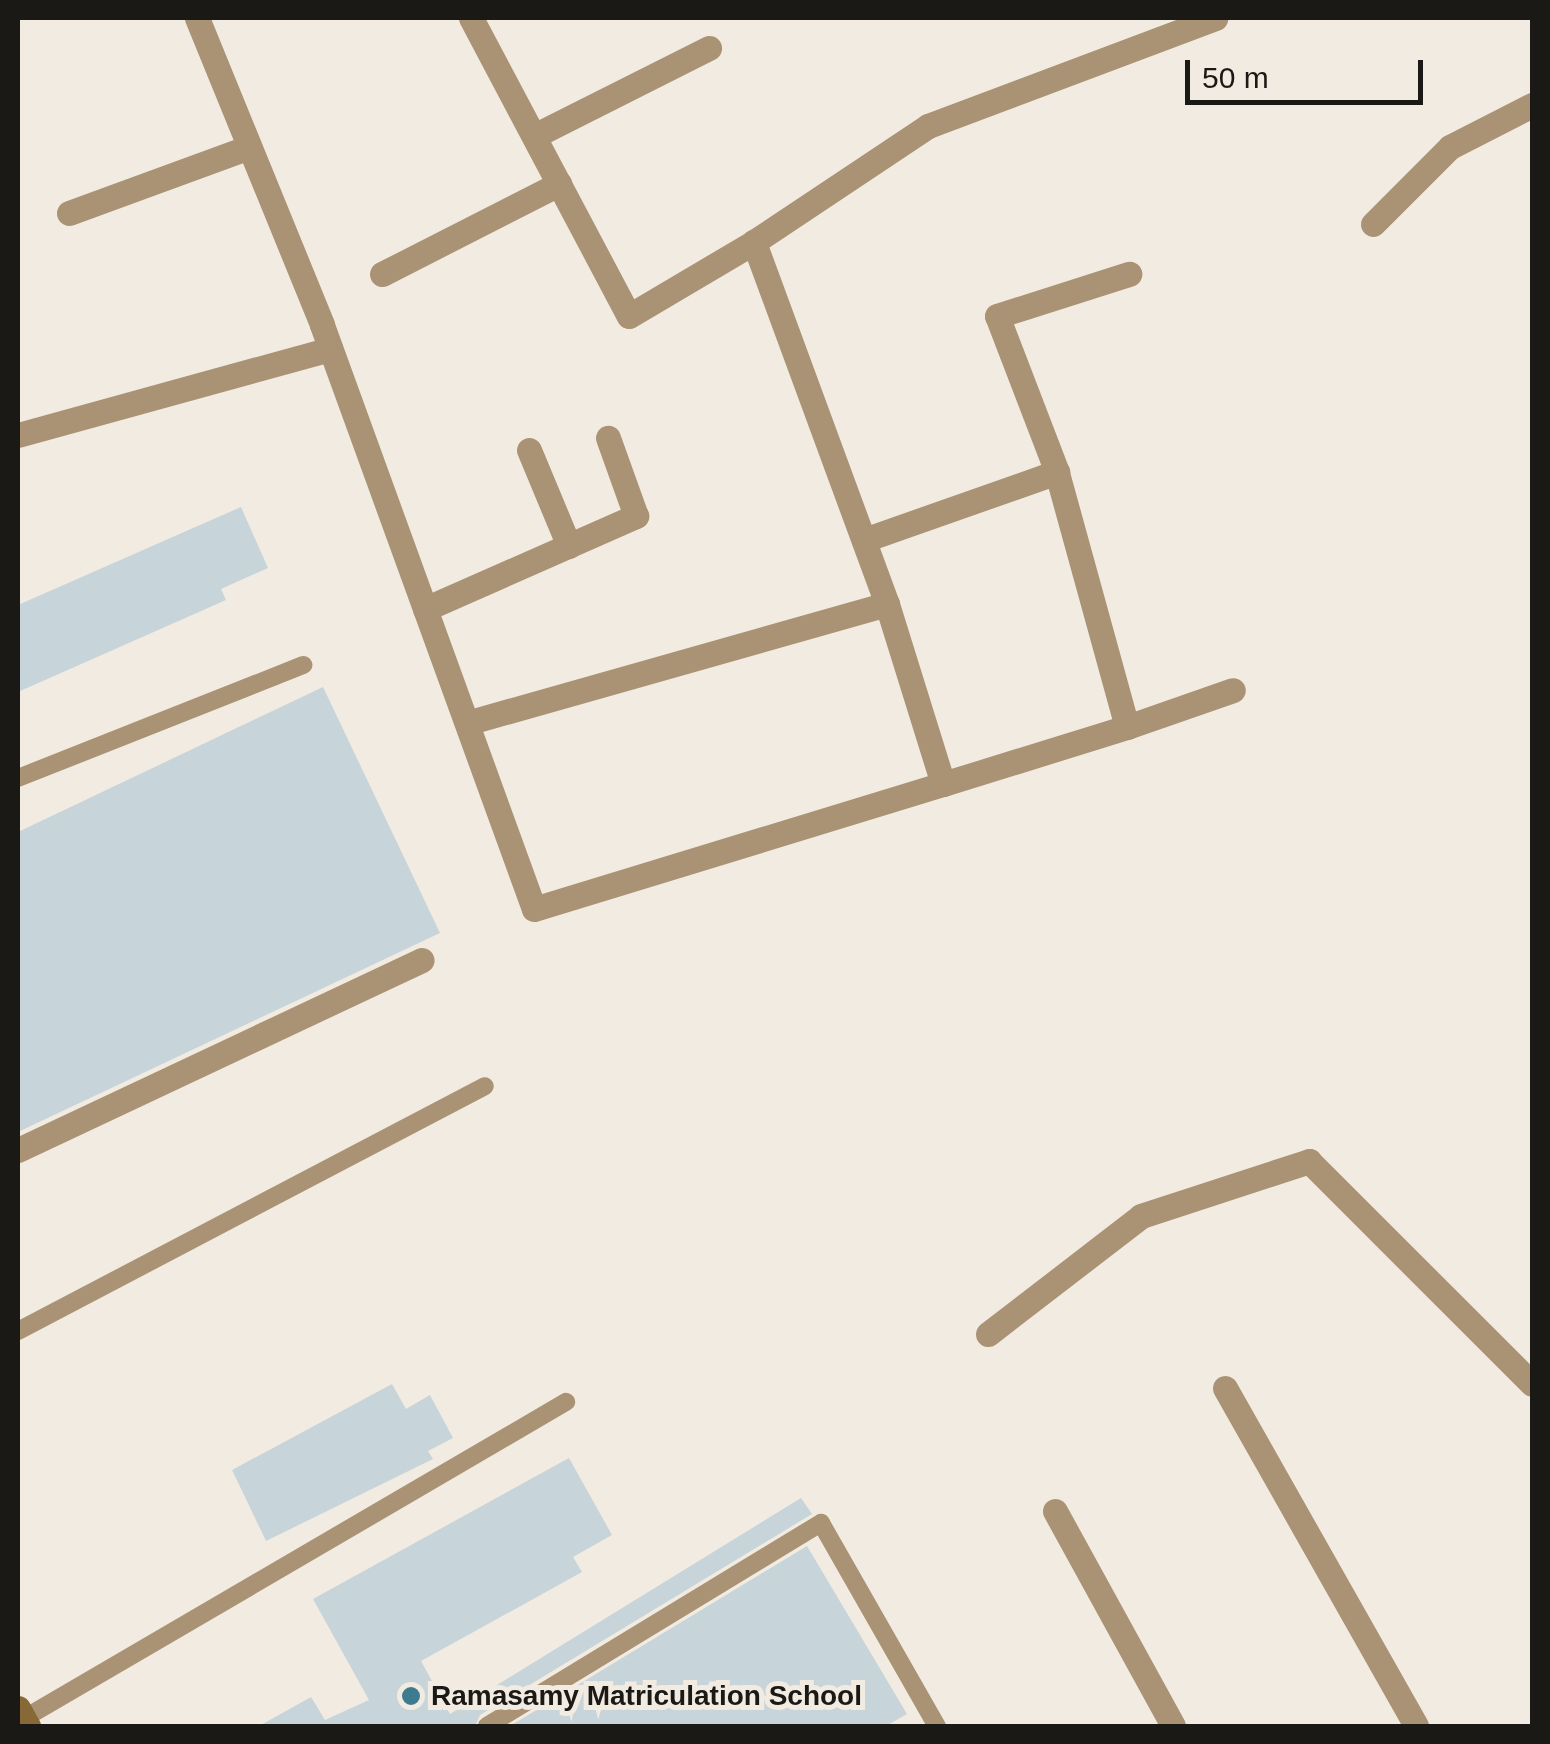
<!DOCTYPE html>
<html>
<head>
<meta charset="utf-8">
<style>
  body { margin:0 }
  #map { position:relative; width:1550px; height:1744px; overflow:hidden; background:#f2ebe1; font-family:Arial,sans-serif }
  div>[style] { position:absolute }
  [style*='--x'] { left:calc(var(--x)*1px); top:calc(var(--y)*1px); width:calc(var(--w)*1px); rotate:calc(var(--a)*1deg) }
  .building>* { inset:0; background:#c7d4da }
  .service>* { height:18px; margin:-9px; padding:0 9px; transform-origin:9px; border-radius:9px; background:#a99374 }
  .minor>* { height:25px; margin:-12.5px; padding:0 12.5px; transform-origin:12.5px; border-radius:12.5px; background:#a99374 }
  .secondary>* { height:25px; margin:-12.5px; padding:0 12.5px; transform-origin:12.5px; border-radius:12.5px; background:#876837 }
  .dots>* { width:28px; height:28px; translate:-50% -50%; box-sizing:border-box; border:5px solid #f2ebe1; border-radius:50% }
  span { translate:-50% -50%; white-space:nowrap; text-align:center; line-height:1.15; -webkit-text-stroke:10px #f2ebe1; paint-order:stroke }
  .poi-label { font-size:28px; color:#1b1915; font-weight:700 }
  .left { translate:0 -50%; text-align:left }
  .frame { position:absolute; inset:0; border:20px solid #1b1915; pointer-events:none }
  .scale { position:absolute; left:1185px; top:60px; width:238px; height:45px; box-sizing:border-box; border:5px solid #1b1915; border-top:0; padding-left:12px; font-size:30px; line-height:35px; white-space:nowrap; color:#1b1915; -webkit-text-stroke:8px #f2ebe1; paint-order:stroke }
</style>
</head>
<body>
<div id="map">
  <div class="building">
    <i style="clip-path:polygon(241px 507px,268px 568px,221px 589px,226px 600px,18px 692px,18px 605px)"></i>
    <i style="clip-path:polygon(323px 687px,440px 933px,18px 1132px,18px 832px)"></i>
    <i style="clip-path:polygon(392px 1384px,406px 1409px,430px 1395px,453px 1438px,428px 1451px,433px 1459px,266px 1541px,232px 1470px)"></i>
    <i style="clip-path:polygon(569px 1458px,612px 1535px,573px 1557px,582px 1572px,421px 1661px,450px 1714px,801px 1498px,812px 1514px,480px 1715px,475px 1726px,259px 1726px,311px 1697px,325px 1720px,369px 1700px,313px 1599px)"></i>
    <i style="clip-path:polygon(807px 1546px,907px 1714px,886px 1726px,510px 1726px)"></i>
  </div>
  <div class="service">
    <i style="--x:18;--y:778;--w:307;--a:-21.6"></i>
    <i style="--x:18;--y:1331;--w:527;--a:-27.68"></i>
    <i style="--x:23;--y:1719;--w:629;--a:-30.28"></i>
    <i style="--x:487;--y:1726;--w:391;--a:-31.3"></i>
    <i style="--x:821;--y:1523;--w:234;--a:60.3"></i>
  </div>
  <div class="minor">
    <i style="--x:197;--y:18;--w:331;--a:67.8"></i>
    <i style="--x:322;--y:325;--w:621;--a:70.05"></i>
    <i style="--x:534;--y:909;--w:428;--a:-17"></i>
    <i style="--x:943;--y:784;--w:189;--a:-107.3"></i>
    <i style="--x:887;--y:604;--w:434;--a:164.2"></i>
    <i style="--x:471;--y:18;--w:337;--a:62.1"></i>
    <i style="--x:629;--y:316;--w:145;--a:-30.6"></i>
    <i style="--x:534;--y:136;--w:196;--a:-26.7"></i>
    <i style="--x:69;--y:213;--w:192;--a:-20.1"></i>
    <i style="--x:1373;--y:224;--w:109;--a:-45"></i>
    <i style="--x:1450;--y:147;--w:92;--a:-27.1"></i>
    <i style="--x:382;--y:274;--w:199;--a:-27"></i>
    <i style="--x:18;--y:435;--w:324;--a:-15.4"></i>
    <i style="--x:529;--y:450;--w:104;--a:67.4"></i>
    <i style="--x:864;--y:540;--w:205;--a:-19.4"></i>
    <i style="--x:1057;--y:472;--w:167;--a:-111"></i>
    <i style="--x:997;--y:316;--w:139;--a:-17.7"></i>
    <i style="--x:887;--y:604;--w:386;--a:-110.2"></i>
    <i style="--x:754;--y:242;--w:209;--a:-33.7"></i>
    <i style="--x:928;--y:126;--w:307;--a:-20.6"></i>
    <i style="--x:425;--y:609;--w:231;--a:-23.8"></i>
    <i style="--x:636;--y:516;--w:83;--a:-109.7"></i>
    <i style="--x:1127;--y:727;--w:112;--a:-19.2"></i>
    <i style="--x:943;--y:784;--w:193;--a:-17.2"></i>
    <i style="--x:1127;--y:727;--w:264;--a:-105.4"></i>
    <i style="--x:18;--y:1150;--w:446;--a:-25.2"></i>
    <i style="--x:988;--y:1334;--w:193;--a:-37.6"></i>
    <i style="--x:1141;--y:1216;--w:177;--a:-18.1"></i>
    <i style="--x:1309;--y:1161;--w:315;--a:45"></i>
    <i style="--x:1225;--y:1388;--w:388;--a:60.5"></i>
    <i style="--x:1055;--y:1511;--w:245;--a:61.2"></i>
  </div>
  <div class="secondary">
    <i style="--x:18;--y:1708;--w:21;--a:61"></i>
  </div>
  <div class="dots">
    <i style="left:411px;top:1696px;background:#3d7b90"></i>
  </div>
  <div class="poi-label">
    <span class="left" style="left:431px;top:1696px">Ramasamy Matriculation School</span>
  </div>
  <div class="frame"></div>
  <div class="scale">50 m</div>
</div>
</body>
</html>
